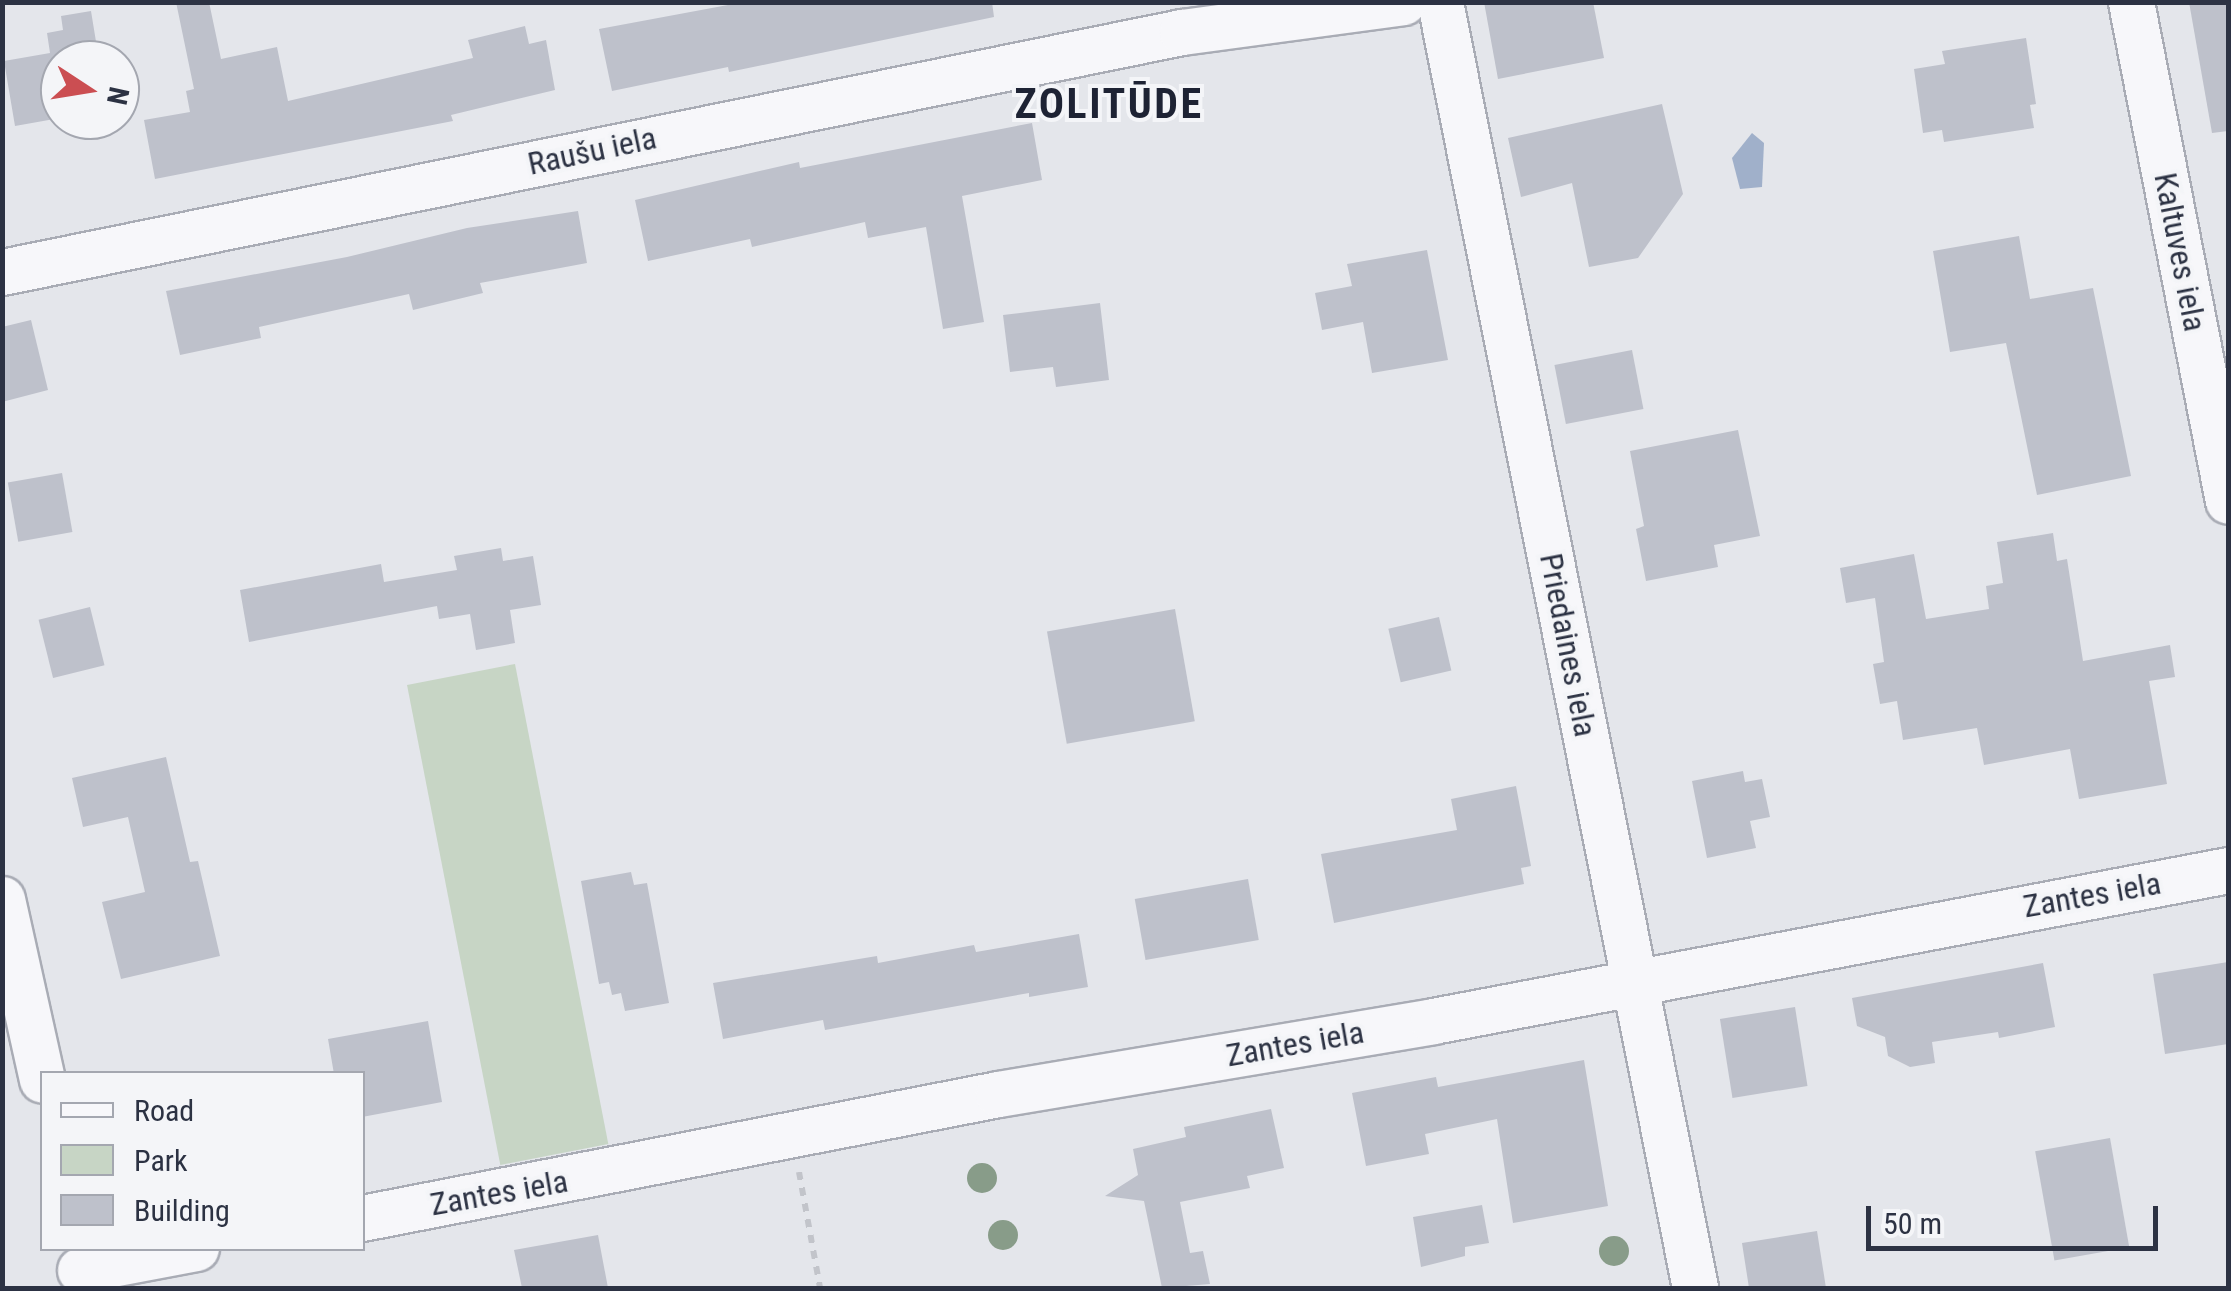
<!DOCTYPE html>
<html>
<head>
<meta charset="utf-8">
<style>
  body { margin:0 }
  #map { position:relative; width:2231px; height:1291px; overflow:hidden; background:#e4e6eb; font-family:"Roboto Condensed",sans-serif }
  div>[style] { position:absolute }
  [style*='--x'] { left:calc(var(--x)*1px); top:calc(var(--y)*1px); width:calc(var(--w)*1px); rotate:calc(var(--a)*1deg) }
  .green>* { inset:0; background:#c7d5c5; transform-origin:0 0 }
  .water>* { inset:0; background:#a0b0ca }
  .building>* { inset:0; background:#bec1cb; transform-origin:0 0 }
  .path>* { height:6px; margin-top:-3px; transform-origin:0; background:repeating-linear-gradient(90deg,#c2c4ca 0 8px,transparent 0 16px) }
  .roads { filter:drop-shadow(2px 0 #a9acb5) drop-shadow(-2px 0 #a9acb5) drop-shadow(0 2px #a9acb5) drop-shadow(0 -2px #a9acb5) }
  .minor>* { height:45px; margin:-22.5px; padding:0 22.5px; transform-origin:22.5px; border-radius:22.5px; background:#f7f7fa }
  .trees>* { width:30px; height:30px; margin:-15px; border-radius:50%; background:#889c89 }
  span { translate:-50% -50%; white-space:nowrap; text-align:center; line-height:1.15; -webkit-text-stroke:8px #f4f5f8; paint-order:stroke }
  .street-label { font-size:32px; color:#2c3243 }
  .district-label { font-size:42px; color:#1e2334; font-weight:700; letter-spacing:2.5px }
  .frame { position:absolute; inset:0; border:5px solid #2c3243; pointer-events:none }
  .legend { position:absolute; left:40px; top:1071px; width:325px; height:180px; box-sizing:border-box; background:#f4f5f8; border:2px solid #a4a7b0; margin:0; padding:12px 18px; list-style:none; font-size:30px; color:#2c3243 }
  .legend li { display:flex; align-items:center; gap:20px; height:50px }
  .legend b { width:50px; border:2px solid #a4a7b0 }
  .north { position:absolute; left:40px; top:40px; width:100px; height:100px; box-sizing:border-box; background:#f4f5f8; border:2px solid #a4a7b0; border-radius:50%; rotate:102deg; font-size:28px; font-weight:700; line-height:40px; text-align:center; color:#2c3243 }
  .north::after { content:''; display:block; margin:auto; width:35px; height:45px; background:#cb4e52; clip-path:polygon(50% 0,100% 100%,50% 72%,0 100%) }
  .scale { position:absolute; left:1866px; top:1206px; width:292px; height:45px; box-sizing:border-box; border:5px solid #2c3243; border-top:0; padding-left:12px; font-size:30px; line-height:35px; white-space:nowrap; color:#2c3243; -webkit-text-stroke:8px #f4f5f8; paint-order:stroke }
</style>
</head>
<body>
<div id="map">
  <div class="green">
    <i style="left:515px;top:664px;width:489px;height:110px;rotate:79deg"></i>
  </div>
  <div class="water">
    <i style="clip-path:polygon(1752px 133px,1764px 143px,1762px 187px,1740px 189px,1732px 158px)"></i>
  </div>
  <div class="building">
    <i style="clip-path:polygon(176px 2px,209px 2px,221px 59px,277px 47px,288px 101px,473px 58px,468px 40px,525px 26px,529px 44px,546px 40px,555px 90px,451px 115px,453px 121px,155px 179px,144px 120px,190px 112px,186px 91px,194px 89px)"></i>
    <i style="clip-path:polygon(744px 2px,992px 2px,994px 17px,729px 72px,728px 67px,612px 91px,599px 29px)"></i>
    <i style="clip-path:polygon(1484px 2px,1593px 2px,1604px 58px,1498px 79px)"></i>
    <i style="clip-path:polygon(2189px 2px,2228px 2px,2228px 131px,2212px 133px)"></i>
    <i style="clip-path:polygon(91px 11px,99px 60px,60px 60px,60px 118px,15px 126px,4px 61px,50px 53px,47px 33px,63px 30px,61px 16px)"></i>
    <i style="clip-path:polygon(2026px 38px,2036px 104px,2030px 105px,2034px 128px,1944px 142px,1942px 130px,1923px 133px,1914px 69px,1945px 64px,1942px 51px)"></i>
    <i style="clip-path:polygon(1662px 104px,1683px 194px,1638px 258px,1589px 267px,1572px 183px,1521px 197px,1508px 138px)"></i>
    <i style="clip-path:polygon(1032px 123px,1042px 180px,962px 196px,984px 322px,943px 329px,926px 227px,868px 238px,865px 222px,752px 247px,750px 239px,648px 261px,635px 200px,799px 162px,800px 168px)"></i>
    <i style="clip-path:polygon(578px 211px,587px 263px,480px 283px,483px 293px,413px 310px,409px 294px,259px 327px,261px 338px,180px 355px,166px 291px,347px 257px,467px 228px)"></i>
    <i style="clip-path:polygon(2019px 236px,2030px 299px,2093px 288px,2131px 476px,2037px 495px,2006px 343px,1950px 352px,1933px 251px)"></i>
    <i style="clip-path:polygon(1427px 250px,1448px 360px,1372px 373px,1363px 322px,1322px 330px,1315px 293px,1352px 286px,1347px 264px)"></i>
    <i style="clip-path:polygon(1100px 303px,1109px 380px,1056px 387px,1053px 367px,1010px 372px,1003px 315px)"></i>
    <i style="clip-path:polygon(31px 320px,48px 390px,2px 402px,2px 327px)"></i>
    <i style="left:1632px;top:350px;width:60px;height:79px;rotate:79deg"></i>
    <i style="clip-path:polygon(1738px 430px,1760px 536px,1714px 545px,1718px 567px,1646px 581px,1636px 529px,1644px 526px,1630px 451px)"></i>
    <i style="left:62px;top:473px;width:60px;height:55px;rotate:80deg"></i>
    <i style="clip-path:polygon(2053px 533px,2057px 561px,2067px 559px,2083px 661px,2170px 645px,2175px 677px,2149px 681px,2167px 784px,2079px 799px,2070px 749px,1984px 765px,1977px 728px,1903px 740px,1897px 701px,1880px 704px,1873px 664px,1884px 662px,1875px 598px,1846px 603px,1840px 568px,1914px 554px,1926px 619px,1989px 609px,1986px 586px,2003px 583px,1997px 542px)"></i>
    <i style="clip-path:polygon(501px 548px,503px 561px,533px 556px,541px 605px,510px 610px,515px 643px,476px 650px,470px 614px,439px 619px,437px 606px,249px 642px,240px 590px,381px 564px,384px 582px,457px 570px,454px 556px)"></i>
    <i style="left:90px;top:607px;width:60px;height:53px;rotate:76deg"></i>
    <i style="left:1175px;top:609px;width:114px;height:130px;rotate:80deg"></i>
    <i style="left:1439px;top:617px;width:55px;height:52px;rotate:77deg"></i>
    <i style="clip-path:polygon(166px 757px,190px 862px,198px 861px,220px 956px,121px 979px,102px 902px,145px 892px,128px 817px,83px 827px,72px 778px)"></i>
    <i style="clip-path:polygon(1743px 771px,1745px 782px,1762px 779px,1770px 817px,1750px 821px,1756px 848px,1707px 858px,1692px 781px)"></i>
    <i style="clip-path:polygon(1516px 786px,1531px 866px,1521px 868px,1524px 884px,1334px 923px,1321px 854px,1457px 830px,1451px 799px)"></i>
    <i style="clip-path:polygon(631px 872px,634px 885px,647px 883px,669px 1003px,625px 1011px,621px 993px,612px 995px,609px 982px,599px 984px,581px 881px)"></i>
    <i style="left:1248px;top:879px;width:62px;height:115px;rotate:80deg"></i>
    <i style="clip-path:polygon(1079px 934px,1088px 987px,1029px 997px,1029px 993px,825px 1030px,823px 1020px,723px 1039px,713px 983px,877px 956px,878px 963px,974px 945px,976px 952px)"></i>
    <i style="clip-path:polygon(2228px 962px,2228px 1044px,2165px 1054px,2153px 974px)"></i>
    <i style="clip-path:polygon(2043px 963px,2055px 1027px,1999px 1038px,1998px 1032px,1932px 1042px,1935px 1063px,1910px 1067px,1888px 1056px,1885px 1037px,1857px 1026px,1852px 998px)"></i>
    <i style="left:1795px;top:1007px;width:80px;height:76px;rotate:81deg"></i>
    <i style="clip-path:polygon(428px 1021px,442px 1102px,362px 1117px,362px 1074px,334px 1074px,328px 1039px)"></i>
    <i style="clip-path:polygon(1584px 1060px,1608px 1206px,1513px 1223px,1497px 1119px,1425px 1134px,1429px 1154px,1366px 1166px,1352px 1093px,1436px 1077px,1438px 1087px)"></i>
    <i style="clip-path:polygon(1271px 1109px,1284px 1168px,1247px 1176px,1250px 1188px,1180px 1202px,1190px 1253px,1203px 1251px,1210px 1284px,1162px 1288px,1144px 1201px,1105px 1196px,1138px 1175px,1133px 1149px,1186px 1137px,1184px 1127px)"></i>
    <i style="left:2110px;top:1138px;width:111px;height:76px;rotate:80deg"></i>
    <i style="clip-path:polygon(1482px 1205px,1489px 1243px,1465px 1247px,1465px 1256px,1421px 1267px,1413px 1217px)"></i>
    <i style="clip-path:polygon(1817px 1231px,1826px 1288px,1749px 1288px,1742px 1243px)"></i>
    <i style="clip-path:polygon(598px 1235px,608px 1288px,522px 1288px,514px 1250px)"></i>
  </div>
  <div class="path">
    <i style="--x:799;--y:1172;--w:118;--a:79.7"></i>
  </div>
  <div class="roads">
    <div class="minor">
      <i style="--x:1440;--y:2;--w:1311;--a:78.78"></i>
      <i style="--x:2131;--y:2;--w:508;--a:79"></i>
      <i style="--x:2;--y:272;--w:1204;--a:-11.5"></i>
      <i style="--x:1182;--y:32;--w:223;--a:-7.7"></i>
      <i style="--x:2;--y:899;--w:185;--a:77.5"></i>
      <i style="--x:362;--y:1218;--w:648;--a:-11.03"></i>
      <i style="--x:998;--y:1094;--w:441;--a:-9.5"></i>
      <i style="--x:1433;--y:1021;--w:809;--a:-10.75"></i>
      <i style="--x:80;--y:1270;--w:118;--a:-10.7"></i>
    </div>
  </div>
  <div class="trees">
    <i style="left:982px;top:1178px"></i>
    <i style="left:1003px;top:1235px"></i>
    <i style="left:1614px;top:1251px"></i>
  </div>
  <div class="street-label">
    <span style="left:592px;top:151px;rotate:-12deg">Raušu iela</span>
    <span style="left:2180px;top:252px;rotate:79deg">Kaltuves iela</span>
    <span style="left:1568px;top:645px;rotate:79deg">Priedaines iela</span>
    <span style="left:2092px;top:895px;rotate:-10deg">Zantes iela</span>
    <span style="left:1295px;top:1044px;rotate:-10deg">Zantes iela</span>
    <span style="left:499px;top:1193px;rotate:-10deg">Zantes iela</span>
  </div>
  <div class="district-label">
    <span style="left:1109px;top:104px">ZOLITŪDE</span>
  </div>
  <div class="frame"></div>
  <ul class="legend">
  <li><b style="height:12px;background:#f7f7fa"></b>Road</li>
  <li><b style="height:28px;background:#c7d5c5"></b>Park</li>
  <li><b style="height:28px;background:#bec1cb"></b>Building</li>
  </ul>
  <div class="north">N</div>
  <div class="scale">50 m</div>
</div>
</body>
</html>
